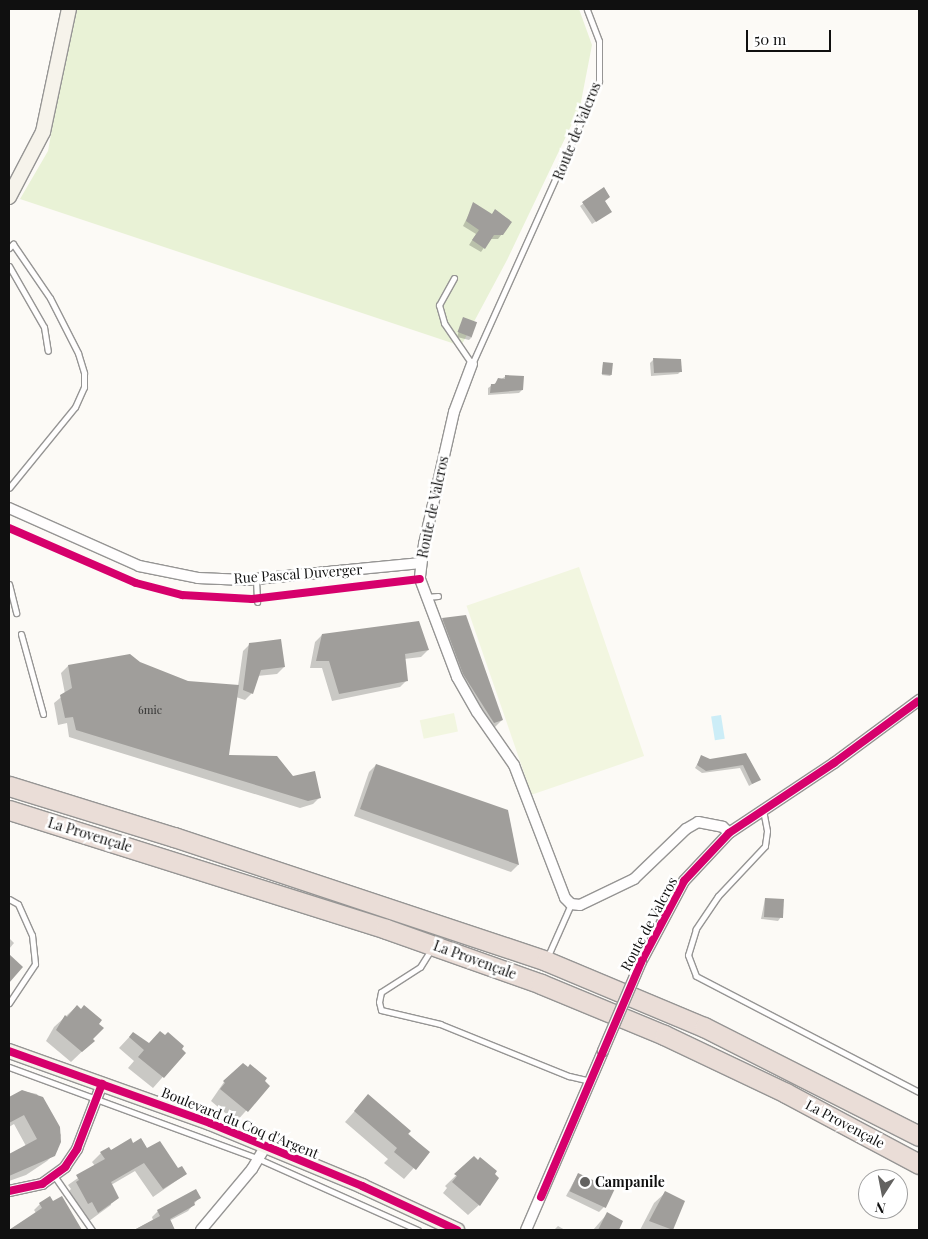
<!DOCTYPE html>
<html>
<head>
<meta charset="utf-8">
<style>
  body { margin:0 }
  #map { position:relative; width:928px; height:1239px; overflow:hidden; background:#fcfaf6; font-family:"Playfair Display",serif }
  div>[style] { position:absolute }
  [style*='--x'] { left:calc(var(--x)*1px); top:calc(var(--y)*1px); width:calc(var(--w)*1px); rotate:calc(var(--a)*1deg) }
  .green>* { inset:0; background:#e9f2d6 }
  .pitch>* { inset:0; background:#f2f6e0; transform-origin:0 0 }
  .water>* { inset:0; background:#ccedf7; transform-origin:0 0 }
  .shadow>* { inset:0; background:#0003 }
  .building>* { inset:0; background:#a09e9b; transform-origin:0 0 }
  .roads { filter:drop-shadow(1px 0 #969594) drop-shadow(-1px 0 #969594) drop-shadow(0 1px #969594) drop-shadow(0 -1px #969594) }
  .lane>* { height:5px; margin:-2.5px; padding:0 2.5px; transform-origin:2.5px; border-radius:2.5px; background:#fffefe }
  .street>* { height:10px; margin:-5px; padding:0 5px; transform-origin:5px; border-radius:5px; background:#fffefe }
  .secondary>* { height:14px; margin:-7px; padding:0 7px; transform-origin:7px; border-radius:7px; background:#f6f3eb }
  .highway>* { height:19px; margin:-9.5px; padding:0 9.5px; transform-origin:9.5px; border-radius:9.5px; background:#eaddd7 }
  .bridges { filter:drop-shadow(1px 0 #969594) drop-shadow(-1px 0 #969594) drop-shadow(0 1px #969594) drop-shadow(0 -1px #969594) }
  .street-bridge>* { height:10px; margin:-5px; padding:0 5px; transform-origin:5px; border-radius:5px; background:#fffefe }
  .cycleway>* { height:8px; margin:-4px; padding:0 4px; transform-origin:4px; border-radius:4px; background:#d6006c }
  .dots>* { width:14px; height:14px; translate:-50% -50%; box-sizing:border-box; border:2px solid #fff; border-radius:50% }
  span { translate:-50% -50%; white-space:nowrap; text-align:center; line-height:1.15; -webkit-text-stroke:5px #fff; paint-order:stroke }
  .number-label { font-size:11px; color:#343433 }
  .number-label span { -webkit-text-stroke-width:0 }
  .street-label { font-size:14px; color:#101010 }
  .poi-label { font-size:14px; color:#101010; font-weight:700 }
  .left { translate:0 -50%; text-align:left }
  .frame { position:absolute; inset:0; border:10px solid #101010; pointer-events:none }
  .north { position:absolute; left:858px; top:1169px; width:50px; height:50px; box-sizing:border-box; background:#fff; border:1px solid #9f9f9f; border-radius:50%; rotate:191deg; font-size:14px; font-weight:700; line-height:20px; text-align:center; color:#101010 }
  .north::after { content:''; display:block; margin:auto; width:18px; height:22px; background:#636260; clip-path:polygon(50% 0,100% 100%,50% 72%,0 100%) }
  .scale { position:absolute; left:746px; top:30px; width:85px; height:22px; box-sizing:border-box; border:2px solid #101010; border-top:0; padding-left:6px; font-size:15px; line-height:18px; white-space:nowrap; color:#101010; -webkit-text-stroke:4px #fff; paint-order:stroke }
</style>
</head>
<body>
<div id="map">
  <div class="green">
    <i style="clip-path:polygon(74px 9px,579px 9px,592px 45px,580px 107px,507px 260px,461px 346px,20px 199px,48px 151px)"></i>
  </div>
  <div class="pitch">
    <i style="left:579px;top:567px;width:200px;height:119px;rotate:71deg"></i>
    <i style="left:454px;top:713px;width:19px;height:35px;rotate:78deg"></i>
  </div>
  <div class="water">
    <i style="left:721px;top:715px;width:24px;height:10px;rotate:81deg"></i>
  </div>
  <div class="shadow">
    <i style="clip-path:polygon(603px 189px,607px 214px,592px 224px,580px 206px)"></i>
    <i style="clip-path:polygon(474px 204px,491px 215px,496px 211px,510px 220px,502px 234px,498px 239px,490px 239px,481px 252px,469px 245px,476px 234px,463px 226px)"></i>
    <i style="clip-path:polygon(463px 319px,472px 337px,469px 340px,457px 337px)"></i>
    <i style="clip-path:polygon(653px 360px,681px 371px,678px 374px,651px 376px,650px 363px)"></i>
    <i style="clip-path:polygon(603px 363px,611px 375px,610px 376px,602px 375px)"></i>
    <i style="clip-path:polygon(506px 376px,522px 390px,519px 393px,488px 395px,488px 388px)"></i>
    <i style="clip-path:polygon(443px 619px,502px 720px,495px 727px,487px 729px,436px 626px)"></i>
    <i style="clip-path:polygon(322px 635px,428px 650px,421px 657px,404px 659px,407px 680px,400px 687px,332px 701px,322px 668px,310px 668px,315px 642px)"></i>
    <i style="clip-path:polygon(250px 644px,284px 667px,277px 674px,257px 676px,252px 693px,245px 700px,236px 697px,228px 756px,292px 778px,320px 797px,313px 804px,300px 808px,69px 737px,67px 723px,58px 725px,54px 703px,65px 694px,61px 673px,68px 666px,139px 663px,188px 682px,238px 686px,243px 651px)"></i>
    <i style="clip-path:polygon(701px 757px,709px 760px,749px 759px,759px 780px,749px 786px,740px 768px,702px 773px,695px 768px)"></i>
    <i style="clip-path:polygon(376px 765px,507px 811px,518px 865px,511px 872px,354px 816px,369px 772px)"></i>
    <i style="clip-path:polygon(765px 899px,781px 917px,778px 921px,761px 919px)"></i>
    <i style="clip-path:polygon(9px 938px,14px 943px,9px 949px)"></i>
    <i style="clip-path:polygon(77px 1006px,93px 1041px,71px 1062px,46px 1041px,54px 1027px)"></i>
    <i style="clip-path:polygon(133px 1033px,149px 1044px,184px 1053px,153px 1088px,128px 1068px,134px 1061px,119px 1048px)"></i>
    <i style="clip-path:polygon(224px 1082px,268px 1086px,236px 1122px,211px 1101px)"></i>
    <i style="clip-path:polygon(22px 1091px,37px 1094px,61px 1135px,57px 1151px,47px 1161px,26px 1175px,9px 1181px,9px 1155px,26px 1146px,14px 1124px,9px 1127px,9px 1100px)"></i>
    <i style="clip-path:polygon(368px 1096px,428px 1152px,404px 1179px,384px 1163px,388px 1159px,345px 1122px)"></i>
    <i style="clip-path:polygon(132px 1144px,186px 1174px,153px 1197px,135px 1171px,111px 1185px,111px 1205px,89px 1221px,82px 1210px,79px 1212px,68px 1192px,71px 1189px,68px 1185px,95px 1166px,92px 1162px,101px 1153px)"></i>
    <i style="clip-path:polygon(474px 1158px,479px 1205px,468px 1215px,443px 1193px,447px 1188px,445px 1186px)"></i>
    <i style="clip-path:polygon(578px 1174px,604px 1207px,599px 1212px,566px 1196px)"></i>
    <i style="clip-path:polygon(665px 1193px,683px 1202px,671px 1230px,640px 1230px,654px 1203px)"></i>
    <i style="clip-path:polygon(62px 1198px,81px 1230px,9px 1230px,36px 1213px,34px 1210px,40px 1204px,52px 1203px)"></i>
    <i style="clip-path:polygon(199px 1198px,188px 1211px,169px 1221px,174px 1230px,134px 1230px,153px 1220px,152px 1217px,158px 1211px)"></i>
    <i style="clip-path:polygon(607px 1214px,622px 1221px,617px 1230px,593px 1230px)"></i>
    <i style="clip-path:polygon(558px 1226px,565px 1230px,554px 1230px)"></i>
  </div>
  <div class="building">
    <i style="clip-path:polygon(604px 187px,610px 197px,605px 201px,612px 212px,596px 222px,582px 202px)"></i>
    <i style="clip-path:polygon(473px 202px,492px 214px,495px 209px,512px 222px,503px 235px,494px 235px,485px 249px,472px 240px,479px 230px,466px 221px)"></i>
    <i style="left:463px;top:317px;width:15px;height:16px;rotate:20deg"></i>
    <i style="clip-path:polygon(653px 358px,681px 359px,682px 372px,654px 373px)"></i>
    <i style="left:603px;top:362px;width:10px;height:12px;rotate:6deg"></i>
    <i style="clip-path:polygon(505px 375px,524px 376px,523px 390px,490px 393px,491px 384px,495px 384px,498px 378px,505px 379px)"></i>
    <i style="clip-path:polygon(466px 615px,503px 720px,494px 723px,463px 674px,442px 618px)"></i>
    <i style="clip-path:polygon(419px 621px,429px 650px,405px 654px,408px 681px,339px 694px,329px 661px,316px 661px,322px 634px)"></i>
    <i style="clip-path:polygon(281px 639px,285px 667px,261px 670px,253px 694px,243px 690px,249px 643px)"></i>
    <i style="clip-path:polygon(130px 654px,140px 662px,188px 681px,239px 685px,229px 755px,277px 756px,293px 776px,315px 771px,321px 798px,308px 801px,76px 730px,73px 717px,65px 718px,60px 695px,72px 688px,68px 665px)"></i>
    <i style="clip-path:polygon(746px 753px,761px 780px,752px 784px,743px 765px,706px 771px,697px 765px,701px 755px,710px 759px)"></i>
    <i style="clip-path:polygon(376px 764px,508px 810px,519px 865px,360px 809px)"></i>
    <i style="left:765px;top:898px;width:19px;height:19px;rotate:3deg"></i>
    <i style="clip-path:polygon(9px 954px,23px 967px,9px 983px)"></i>
    <i style="clip-path:polygon(77px 1005px,81px 1009px,84px 1005px,102px 1020px,99px 1024px,104px 1028px,93px 1039px,95px 1041px,82px 1052px,56px 1030px,65px 1015px,67px 1017px)"></i>
    <i style="clip-path:polygon(160px 1031px,165px 1035px,168px 1032px,184px 1046px,182px 1049px,186px 1053px,164px 1078px,138px 1057px,144px 1050px,129px 1037px,133px 1032px,149px 1043px)"></i>
    <i style="clip-path:polygon(243px 1063px,248px 1067px,250px 1064px,267px 1078px,265px 1081px,270px 1086px,248px 1112px,220px 1089px,225px 1083px,223px 1081px)"></i>
    <i style="clip-path:polygon(22px 1090px,43px 1097px,60px 1127px,61px 1142px,55px 1156px,9px 1176px,9px 1154px,37px 1139px,24px 1115px,9px 1123px,9px 1097px)"></i>
    <i style="clip-path:polygon(368px 1094px,411px 1131px,408px 1134px,430px 1152px,416px 1170px,394px 1152px,397px 1148px,354px 1111px)"></i>
    <i style="clip-path:polygon(131px 1138px,133px 1143px,141px 1138px,147px 1148px,160px 1141px,178px 1168px,182px 1166px,187px 1174px,163px 1189px,144px 1163px,111px 1182px,119px 1198px,98px 1213px,92px 1202px,88px 1204px,76px 1182px,79px 1180px,76px 1175px,105px 1159px,100px 1152px,109px 1147px,111px 1150px)"></i>
    <i style="clip-path:polygon(474px 1156px,478px 1160px,480px 1157px,497px 1171px,495px 1174px,499px 1178px,480px 1206px,452px 1182px,457px 1176px,454px 1174px)"></i>
    <i style="left:578px;top:1173px;width:40px;height:20px;rotate:25deg"></i>
    <i style="clip-path:polygon(196px 1189px,201px 1198px,194px 1202px,195px 1205px,170px 1219px,175px 1230px,134px 1230px,160px 1216px,157px 1210px)"></i>
    <i style="clip-path:polygon(665px 1191px,685px 1201px,673px 1230px,649px 1221px)"></i>
    <i style="clip-path:polygon(50px 1196px,53px 1201px,62px 1196px,82px 1230px,9px 1230px,42px 1208px,39px 1203px)"></i>
    <i style="clip-path:polygon(607px 1212px,623px 1221px,619px 1230px,598px 1230px)"></i>
  </div>
  <div class="roads">
    <div class="lane">
      <i style="--x:9;--y:248;--w:6;--a:-45"></i>
      <i style="--x:13;--y:244;--w:65;--a:55.6"></i>
      <i style="--x:50;--y:298;--w:62;--a:63"></i>
      <i style="--x:78;--y:353;--w:21;--a:73"></i>
      <i style="--x:84;--y:373;--w:14;--a:90"></i>
      <i style="--x:84;--y:387;--w:22;--a:114"></i>
      <i style="--x:75;--y:407;--w:104;--a:129.2"></i>
      <i style="--x:9;--y:266;--w:70;--a:60.2"></i>
      <i style="--x:44;--y:327;--w:24;--a:81"></i>
      <i style="--x:454;--y:278;--w:31;--a:119"></i>
      <i style="--x:439;--y:305;--w:19;--a:74"></i>
      <i style="--x:444;--y:323;--w:50;--a:55.7"></i>
      <i style="--x:472;--y:364;--w:310;--a:-65.8"></i>
      <i style="--x:599;--y:81;--w:40;--a:-90"></i>
      <i style="--x:599;--y:41;--w:34;--a:-111"></i>
      <i style="--x:256;--y:580;--w:22;--a:87"></i>
      <i style="--x:9;--y:584;--w:30;--a:76"></i>
      <i style="--x:426;--y:597;--w:12;--a:-5"></i>
      <i style="--x:21;--y:634;--w:83;--a:74.6"></i>
      <i style="--x:763;--y:810;--w:21;--a:79"></i>
      <i style="--x:767;--y:831;--w:15;--a:98"></i>
      <i style="--x:765;--y:846;--w:69;--a:133.2"></i>
      <i style="--x:718;--y:896;--w:40;--a:124"></i>
      <i style="--x:696;--y:929;--w:27;--a:107"></i>
      <i style="--x:688;--y:955;--w:22;--a:69"></i>
      <i style="--x:696;--y:976;--w:251;--a:27.5"></i>
      <i style="--x:9;--y:899;--w:10;--a:29"></i>
      <i style="--x:18;--y:904;--w:34;--a:66"></i>
      <i style="--x:32;--y:935;--w:29;--a:84"></i>
      <i style="--x:35;--y:964;--w:47;--a:123.7"></i>
      <i style="--x:432;--y:948;--w:22;--a:122"></i>
      <i style="--x:420;--y:967;--w:46;--a:147.3"></i>
      <i style="--x:381;--y:992;--w:10;--a:101"></i>
      <i style="--x:379;--y:1002;--w:8;--a:76"></i>
      <i style="--x:381;--y:1010;--w:61;--a:13.3"></i>
      <i style="--x:440;--y:1024;--w:139;--a:22"></i>
      <i style="--x:569;--y:1076;--w:22;--a:13"></i>
      <i style="--x:547;--y:958;--w:59;--a:-66"></i>
      <i style="--x:9;--y:1067;--w:266;--a:20.2"></i>
      <i style="--x:259;--y:1159;--w:174;--a:24.1"></i>
      <i style="--x:55;--y:1177;--w:65;--a:55.1"></i>
    </div>
    <div class="street">
      <i style="--x:472;--y:364;--w:51;--a:110.6"></i>
      <i style="--x:454;--y:412;--w:135;--a:102.8"></i>
      <i style="--x:424;--y:544;--w:35;--a:97"></i>
      <i style="--x:420;--y:579;--w:105;--a:69.3"></i>
      <i style="--x:457;--y:677;--w:40;--a:60.3"></i>
      <i style="--x:477;--y:712;--w:65;--a:55.1"></i>
      <i style="--x:514;--y:765;--w:142;--a:69"></i>
      <i style="--x:565;--y:898;--w:8;--a:45"></i>
      <i style="--x:571;--y:904;--w:9;--a:6"></i>
      <i style="--x:580;--y:905;--w:60;--a:-25.7"></i>
      <i style="--x:634;--y:879;--w:72;--a:-43.9"></i>
      <i style="--x:686;--y:829;--w:14;--a:-30"></i>
      <i style="--x:698;--y:822;--w:25;--a:11"></i>
      <i style="--x:723;--y:827;--w:8;--a:45"></i>
      <i style="--x:9;--y:508;--w:142;--a:24"></i>
      <i style="--x:139;--y:566;--w:60;--a:11.5"></i>
      <i style="--x:198;--y:578;--w:47;--a:2.4"></i>
      <i style="--x:245;--y:580;--w:177;--a:-5.5"></i>
      <i style="--x:641;--y:962;--w:92;--a:-62"></i>
      <i style="--x:684;--y:881;--w:66;--a:-46.8"></i>
      <i style="--x:729;--y:833;--w:126;--a:-33.7"></i>
      <i style="--x:834;--y:763;--w:106;--a:-36.5"></i>
      <i style="--x:9;--y:1191;--w:34;--a:-12"></i>
      <i style="--x:42;--y:1184;--w:29;--a:-36"></i>
      <i style="--x:65;--y:1167;--w:22;--a:-56"></i>
      <i style="--x:77;--y:1149;--w:70;--a:-69"></i>
      <i style="--x:201;--y:1230;--w:80;--a:-50.1"></i>
      <i style="--x:252;--y:1169;--w:27;--a:-59"></i>
      <i style="--x:526;--y:1230;--w:195;--a:-66.7"></i>
    </div>
    <div class="secondary">
      <i style="--x:9;--y:197;--w:73;--a:-62.4"></i>
      <i style="--x:43;--y:132;--w:126;--a:-78.1"></i>
      <i style="--x:9;--y:1051;--w:214;--a:19.7"></i>
      <i style="--x:210;--y:1123;--w:165;--a:22.5"></i>
      <i style="--x:362;--y:1186;--w:105;--a:24.9"></i>
    </div>
    <div class="highway">
      <i style="--x:9;--y:786;--w:173;--a:17.2"></i>
      <i style="--x:174;--y:837;--w:392;--a:18.4"></i>
      <i style="--x:546;--y:961;--w:171;--a:22.7"></i>
      <i style="--x:704;--y:1027;--w:241;--a:26.9"></i>
      <i style="--x:9;--y:810;--w:395;--a:17.5"></i>
      <i style="--x:386;--y:929;--w:164;--a:19.5"></i>
      <i style="--x:541;--y:984;--w:133;--a:22.5"></i>
      <i style="--x:664;--y:1035;--w:135;--a:25.4"></i>
      <i style="--x:786;--y:1093;--w:151;--a:28.1"></i>
    </div>
  </div>
  <div class="bridges">
    <div class="street-bridge">
      <i style="--x:603;--y:1051;--w:97;--a:-66.9"></i>
    </div>
  </div>
  <div class="cycleway">
    <i style="--x:9;--y:528;--w:138;--a:23.4"></i>
    <i style="--x:136;--y:583;--w:48;--a:14.6"></i>
    <i style="--x:182;--y:595;--w:70;--a:3.3"></i>
    <i style="--x:252;--y:599;--w:169;--a:-6.8"></i>
    <i style="--x:9;--y:1051;--w:214;--a:19.7"></i>
    <i style="--x:210;--y:1123;--w:165;--a:22.5"></i>
    <i style="--x:362;--y:1186;--w:105;--a:24.9"></i>
    <i style="--x:9;--y:1191;--w:34;--a:-12"></i>
    <i style="--x:42;--y:1184;--w:29;--a:-36"></i>
    <i style="--x:65;--y:1167;--w:22;--a:-56"></i>
    <i style="--x:77;--y:1149;--w:70;--a:-69"></i>
    <i style="--x:541;--y:1197;--w:255;--a:-66.9"></i>
    <i style="--x:641;--y:962;--w:92;--a:-62"></i>
    <i style="--x:684;--y:881;--w:66;--a:-46.8"></i>
    <i style="--x:729;--y:833;--w:126;--a:-33.7"></i>
    <i style="--x:834;--y:763;--w:104;--a:-36.4"></i>
  </div>
  <div class="dots">
    <i style="left:585px;top:1182px;background:#636260"></i>
  </div>
  <div class="number-label">
    <span style="left:150px;top:710px">6mic</span>
  </div>
  <div class="street-label">
    <span style="left:577px;top:131px;rotate:-68deg">Route de Valcros</span>
    <span style="left:433px;top:507px;rotate:-78deg">Route de Valcros</span>
    <span style="left:298px;top:574px;rotate:-4deg">Rue Pascal Duverger</span>
    <span style="left:90px;top:835px;rotate:17deg">La Provençale</span>
    <span style="left:649px;top:924px;rotate:-62deg">Route de Valcros</span>
    <span style="left:475px;top:960px;rotate:20deg">La Provençale</span>
    <span style="left:240px;top:1123px;rotate:22deg">Boulevard du Coq d'Argent</span>
    <span style="left:845px;top:1124px;rotate:28deg">La Provençale</span>
  </div>
  <div class="poi-label">
    <span class="left" style="left:595px;top:1182px">Campanile</span>
  </div>
  <div class="frame"></div>
  <div class="north">N</div>
  <div class="scale">50 m</div>
</div>
</body>
</html>
